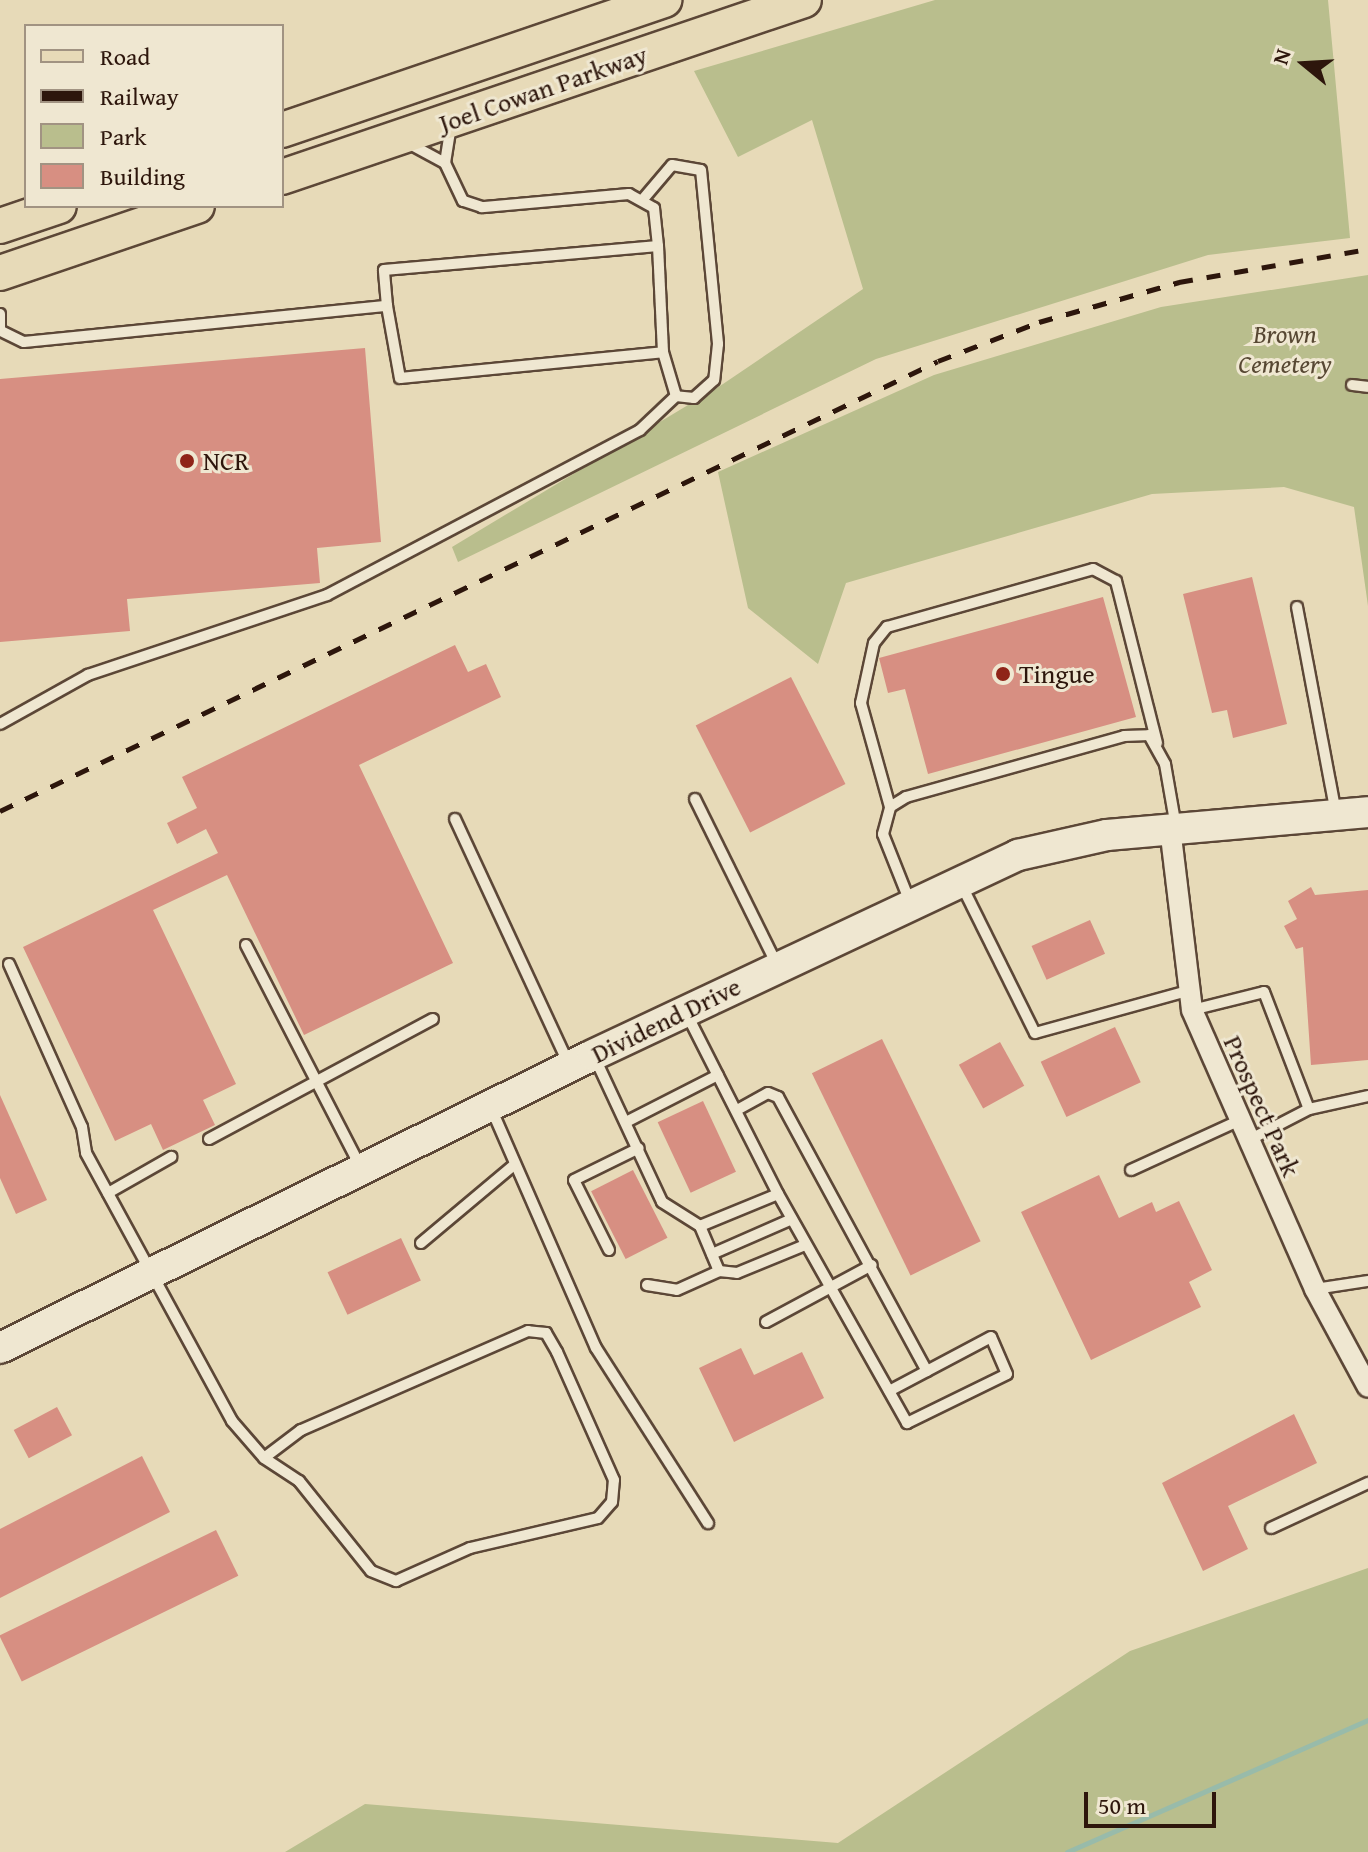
<!DOCTYPE html>
<html>
<head>
<meta charset="utf-8">
<style>
  body { margin:0 }
  #map { position:relative; width:1368px; height:1852px; overflow:hidden; background:#e7dab8; font-family:"Gentium Book Plus",serif }
  div>[style] { position:absolute }
  [style*='--x'] { left:calc(var(--x)*1px); top:calc(var(--y)*1px); width:calc(var(--w)*1px); rotate:calc(var(--a)*1deg) }
  .green>* { inset:0; background:#b9be8d }
  .stream>* { height:5px; margin:-2.5px; padding:0 2.5px; transform-origin:2.5px; border-radius:2.5px; background:#98bbaa }
  .building>* { inset:0; background:#d78f82; transform-origin:0 0 }
  .roads { filter:drop-shadow(2px 0 #5c4737) drop-shadow(-2px 0 #5c4737) drop-shadow(0 2px #5c4737) drop-shadow(0 -2px #5c4737) }
  .lane>* { height:10px; margin:-5px; padding:0 5px; transform-origin:5px; border-radius:5px; background:#efe7d1 }
  .street>* { height:20px; margin:-10px; padding:0 10px; transform-origin:10px; border-radius:10px; background:#efe7d1 }
  .secondary>* { height:30px; margin:-15px; padding:0 15px; transform-origin:15px; border-radius:15px; background:#efe7d1 }
  .primary>* { height:34px; margin:-17px; padding:0 17px; transform-origin:17px; border-radius:17px; background:#e7dab8 }
  .rail>* { height:5px; margin-top:-2.5px; transform-origin:0; background:repeating-linear-gradient(90deg,#2d160c 0 14px,transparent 0 28px) }
  .dots>* { width:22px; height:22px; translate:-50% -50%; box-sizing:border-box; border:4px solid #efe7d1; border-radius:50% }
  span { translate:-50% -50%; white-space:nowrap; text-align:center; line-height:1.15; -webkit-text-stroke:6px #efe7d1; paint-order:stroke }
  .street-label { font-size:26px; color:#2d160c }
  .park-label { font-size:26px; color:#574833; font-style:italic }
  .poi-label { font-size:26px; color:#2d160c }
  .left { translate:0 -50%; text-align:left }
  .legend { position:absolute; left:24px; top:24px; width:260px; height:184px; box-sizing:border-box; background:#efe7d1; border:2px solid #a19382; margin:0; padding:10px 14px; list-style:none; font-size:24px; color:#2d160c }
  .legend li { display:flex; align-items:center; gap:16px; height:40px }
  .legend b { width:40px; border:2px solid #a19382 }
  .north { position:absolute; left:1264px; top:24px; width:80px; height:80px; -webkit-text-stroke:6px #efe7d1; paint-order:stroke; rotate:288deg; font-size:22px; font-weight:700; line-height:32px; text-align:center; color:#2d160c }
  .north::after { content:''; display:block; margin:auto; width:28px; height:36px; background:#2d160c; clip-path:polygon(50% 0,100% 100%,50% 72%,0 100%) }
  .scale { position:absolute; left:1084px; top:1792px; width:132px; height:36px; box-sizing:border-box; border:4px solid #2d160c; border-top:0; padding-left:10px; font-size:24px; line-height:28px; white-space:nowrap; color:#2d160c; -webkit-text-stroke:6px #efe7d1; paint-order:stroke }
</style>
</head>
<body>
<div id="map">
  <div class="green">
    <i style="clip-path:polygon(935px 0,1328px 0,1350px 238px,1208px 255px,876px 359px,458px 562px,452px 547px,723px 384px,863px 289px,812px 120px,738px 157px,694px 71px)"></i>
    <i style="clip-path:polygon(1368px 275px,1368px 606px,1354px 507px,1284px 487px,1152px 494px,846px 583px,818px 664px,748px 608px,718px 472px,934px 375px,1161px 307px)"></i>
    <i style="clip-path:polygon(1368px 1568px,1368px 1852px,285px 1852px,365px 1804px,838px 1843px,1130px 1651px)"></i>
  </div>
  <div class="stream">
    <i style="--x:1067;--y:1852;--w:329;--a:-23.7"></i>
  </div>
  <div class="building">
    <i style="clip-path:polygon(365px 348px,381px 542px,317px 548px,320px 583px,127px 599px,130px 631px,0 642px,0 379px)"></i>
    <i style="clip-path:polygon(1252px 577px,1287px 724px,1233px 738px,1227px 710px,1212px 713px,1183px 594px)"></i>
    <i style="clip-path:polygon(1103px 597px,1136px 717px,928px 774px,905px 689px,888px 693px,879px 658px)"></i>
    <i style="clip-path:polygon(455px 645px,468px 672px,486px 664px,501px 697px,359px 765px,453px 963px,304px 1035px,227px 875px,153px 910px,236px 1084px,203px 1100px,215px 1125px,163px 1150px,151px 1124px,115px 1141px,23px 947px,218px 853px,206px 829px,177px 844px,167px 823px,197px 808px,182px 777px)"></i>
    <i style="left:791px;top:677px;width:120px;height:107px;rotate:63deg"></i>
    <i style="clip-path:polygon(1311px 887px,1315px 895px,1368px 890px,1368px 1060px,1311px 1065px,1303px 947px,1296px 949px,1284px 926px,1297px 919px,1288px 901px)"></i>
    <i style="left:1090px;top:920px;width:37px;height:64px;rotate:66deg"></i>
    <i style="left:1115px;top:1027px;width:61px;height:82px;rotate:65deg"></i>
    <i style="left:882px;top:1039px;width:225px;height:78px;rotate:64deg"></i>
    <i style="left:1000px;top:1042px;width:50px;height:47px;rotate:61deg"></i>
    <i style="clip-path:polygon(0 1095px,47px 1200px,16px 1214px,0 1178px)"></i>
    <i style="left:703px;top:1101px;width:78px;height:50px;rotate:65deg"></i>
    <i style="left:633px;top:1170px;width:76px;height:47px;rotate:63deg"></i>
    <i style="clip-path:polygon(1099px 1175px,1119px 1218px,1152px 1202px,1156px 1212px,1179px 1201px,1212px 1270px,1189px 1282px,1201px 1307px,1091px 1360px,1021px 1212px)"></i>
    <i style="left:401px;top:1238px;width:47px;height:81px;rotate:65deg"></i>
    <i style="clip-path:polygon(741px 1348px,754px 1375px,802px 1352px,824px 1398px,734px 1442px,699px 1368px)"></i>
    <i style="left:57px;top:1407px;width:32px;height:49px;rotate:62deg"></i>
    <i style="clip-path:polygon(1294px 1414px,1317px 1463px,1228px 1506px,1248px 1549px,1203px 1571px,1162px 1483px)"></i>
    <i style="clip-path:polygon(142px 1456px,170px 1512px,0 1598px,0 1529px)"></i>
    <i style="left:216px;top:1530px;width:51px;height:241px;rotate:64deg"></i>
  </div>
  <div class="roads">
    <div class="lane">
      <i style="--x:408;--y:143;--w:42;--a:28.4"></i>
      <i style="--x:644;--y:198;--w:43;--a:-49.7"></i>
      <i style="--x:672;--y:165;--w:29;--a:10"></i>
      <i style="--x:701;--y:170;--w:175;--a:84.4"></i>
      <i style="--x:718;--y:344;--w:36;--a:96"></i>
      <i style="--x:714;--y:380;--w:27;--a:138"></i>
      <i style="--x:694;--y:398;--w:18;--a:-174"></i>
      <i style="--x:676;--y:396;--w:46;--a:-106.5"></i>
      <i style="--x:387;--y:306;--w:73;--a:79.8"></i>
      <i style="--x:400;--y:378;--w:264;--a:-5.6"></i>
      <i style="--x:663;--y:352;--w:106;--a:-92.7"></i>
      <i style="--x:0;--y:314;--w:17;--a:90"></i>
      <i style="--x:1;--y:331;--w:25;--a:26"></i>
      <i style="--x:24;--y:342;--w:365;--a:-5.7"></i>
      <i style="--x:387;--y:306;--w:36;--a:-95"></i>
      <i style="--x:384;--y:270;--w:275;--a:-5"></i>
      <i style="--x:658;--y:246;--w:38;--a:-96"></i>
      <i style="--x:654;--y:208;--w:29;--a:-151"></i>
      <i style="--x:629;--y:194;--w:148;--a:174.9"></i>
      <i style="--x:482;--y:207;--w:20;--a:-162"></i>
      <i style="--x:463;--y:201;--w:42;--a:-115.3"></i>
      <i style="--x:445;--y:163;--w:37;--a:-81"></i>
      <i style="--x:1352;--y:385;--w:16;--a:7"></i>
      <i style="--x:1297;--y:607;--w:210;--a:79.3"></i>
      <i style="--x:0;--y:724;--w:101;--a:-29.1"></i>
      <i style="--x:88;--y:675;--w:252;--a:-18.5"></i>
      <i style="--x:327;--y:595;--w:354;--a:-27.8"></i>
      <i style="--x:640;--y:430;--w:50;--a:-43.4"></i>
      <i style="--x:695;--y:799;--w:185;--a:63.7"></i>
      <i style="--x:890;--y:807;--w:108;--a:-105.6"></i>
      <i style="--x:861;--y:703;--w:61;--a:-77.8"></i>
      <i style="--x:874;--y:643;--w:21;--a:-51"></i>
      <i style="--x:887;--y:627;--w:214;--a:-15.7"></i>
      <i style="--x:1093;--y:569;--w:26;--a:28"></i>
      <i style="--x:1116;--y:581;--w:167;--a:75.8"></i>
      <i style="--x:455;--y:819;--w:271;--a:65.1"></i>
      <i style="--x:962;--y:886;--w:164;--a:63.6"></i>
      <i style="--x:1035;--y:1033;--w:158;--a:-15.4"></i>
      <i style="--x:910;--y:902;--w:73;--a:-111.7"></i>
      <i style="--x:883;--y:834;--w:28;--a:-75"></i>
      <i style="--x:890;--y:807;--w:19;--a:-32"></i>
      <i style="--x:906;--y:797;--w:226;--a:-15.6"></i>
      <i style="--x:1124;--y:736;--w:25;--a:-2"></i>
      <i style="--x:1149;--y:735;--w:33;--a:61"></i>
      <i style="--x:1165;--y:764;--w:64;--a:80.1"></i>
      <i style="--x:246;--y:945;--w:249;--a:62.7"></i>
      <i style="--x:9;--y:964;--w:179;--a:65.9"></i>
      <i style="--x:82;--y:1127;--w:26;--a:81"></i>
      <i style="--x:86;--y:1153;--w:305;--a:61.4"></i>
      <i style="--x:232;--y:1421;--w:49;--a:49.1"></i>
      <i style="--x:264;--y:1458;--w:42;--a:33.3"></i>
      <i style="--x:299;--y:1481;--w:115;--a:51.3"></i>
      <i style="--x:371;--y:1571;--w:27;--a:22"></i>
      <i style="--x:396;--y:1581;--w:81;--a:-24"></i>
      <i style="--x:470;--y:1548;--w:131;--a:-13.2"></i>
      <i style="--x:598;--y:1518;--w:21;--a:-49"></i>
      <i style="--x:612;--y:1502;--w:22;--a:-85"></i>
      <i style="--x:614;--y:1480;--w:140;--a:-114"></i>
      <i style="--x:557;--y:1352;--w:22;--a:-120"></i>
      <i style="--x:546;--y:1333;--w:18;--a:-174"></i>
      <i style="--x:528;--y:1331;--w:248;--a:156.4"></i>
      <i style="--x:301;--y:1430;--w:46;--a:142.9"></i>
      <i style="--x:1192;--y:1010;--w:74;--a:-14"></i>
      <i style="--x:1264;--y:992;--w:125;--a:69"></i>
      <i style="--x:594;--y:1056;--w:161;--a:65"></i>
      <i style="--x:662;--y:1202;--w:45;--a:32.3"></i>
      <i style="--x:700;--y:1226;--w:84;--a:-22.3"></i>
      <i style="--x:778;--y:1194;--w:201;--a:-116.9"></i>
      <i style="--x:491;--y:1108;--w:262;--a:66.4"></i>
      <i style="--x:596;--y:1348;--w:208;--a:57.4"></i>
      <i style="--x:737;--y:1110;--w:35;--a:-29"></i>
      <i style="--x:768;--y:1093;--w:11;--a:22"></i>
      <i style="--x:778;--y:1097;--w:312;--a:61.5"></i>
      <i style="--x:626;--y:1122;--w:103;--a:-27.1"></i>
      <i style="--x:209;--y:1139;--w:254;--a:-28.2"></i>
      <i style="--x:1249;--y:1140;--w:68;--a:-27.3"></i>
      <i style="--x:1309;--y:1109;--w:60;--a:-12.4"></i>
      <i style="--x:1131;--y:1170;--w:120;--a:-24.6"></i>
      <i style="--x:108;--y:1193;--w:73;--a:-29.7"></i>
      <i style="--x:778;--y:1194;--w:263;--a:60.6"></i>
      <i style="--x:907;--y:1423;--w:111;--a:-26.1"></i>
      <i style="--x:1007;--y:1374;--w:40;--a:-113.4"></i>
      <i style="--x:991;--y:1337;--w:115;--a:152.1"></i>
      <i style="--x:421;--y:1243;--w:121;--a:-40"></i>
      <i style="--x:609;--y:1250;--w:78;--a:-116.6"></i>
      <i style="--x:574;--y:1180;--w:72;--a:-26.2"></i>
      <i style="--x:712;--y:1254;--w:87;--a:-23.6"></i>
      <i style="--x:719;--y:1271;--w:18;--a:6"></i>
      <i style="--x:737;--y:1273;--w:74;--a:-22.4"></i>
      <i style="--x:647;--y:1285;--w:30;--a:9"></i>
      <i style="--x:677;--y:1290;--w:46;--a:-24.3"></i>
      <i style="--x:719;--y:1271;--w:49;--a:-112.9"></i>
      <i style="--x:1315;--y:1289;--w:54;--a:-8.6"></i>
      <i style="--x:766;--y:1322;--w:120;--a:-28.3"></i>
      <i style="--x:1271;--y:1528;--w:107;--a:-24.9"></i>
    </div>
    <div class="street">
      <i style="--x:1170;--y:828;--w:183;--a:83.1"></i>
      <i style="--x:1192;--y:1010;--w:305;--a:66.2"></i>
      <i style="--x:1315;--y:1289;--w:111;--a:61.6"></i>
    </div>
    <div class="secondary">
      <i style="--x:0;--y:1348;--w:661;--a:-26.29"></i>
      <i style="--x:593;--y:1055;--w:470;--a:-25.2"></i>
      <i style="--x:1018;--y:855;--w:91;--a:-12.7"></i>
      <i style="--x:1107;--y:835;--w:262;--a:-5"></i>
    </div>
    <div class="primary">
      <i style="--x:282;--y:130;--w:404;--a:-18.8"></i>
      <i style="--x:282;--y:177;--w:551;--a:-18.73"></i>
      <i style="--x:0;--y:226;--w:62;--a:-18.7"></i>
      <i style="--x:0;--y:273;--w:208;--a:-18.8"></i>
    </div>
  </div>
  <div class="rail">
    <i style="--x:0;--y:811;--w:1040;--a:-25.63"></i>
    <i style="--x:938;--y:361;--w:108;--a:-21.1"></i>
    <i style="--x:1039;--y:322;--w:146;--a:-15.9"></i>
    <i style="--x:1179;--y:282;--w:192;--a:-9.9"></i>
  </div>
  <div class="dots">
    <i style="left:187px;top:461px;background:#8f2418"></i>
    <i style="left:1003px;top:674px;background:#8f2418"></i>
  </div>
  <div class="street-label">
    <span style="left:543px;top:89px;rotate:-19deg">Joel Cowan Parkway</span>
    <span style="left:666px;top:1020px;rotate:-26deg">Dividend Drive</span>
    <span style="left:1262px;top:1106px;rotate:66deg">Prospect Park</span>
  </div>
  <div class="park-label">
    <span style="left:1285px;top:349px">Brown<br>Cemetery</span>
  </div>
  <div class="poi-label">
    <span class="left" style="left:203px;top:461px">NCR</span>
    <span class="left" style="left:1019px;top:674px">Tingue</span>
  </div>
  <ul class="legend">
  <li><b style="height:10px;background:#e7dab8"></b>Road</li>
  <li><b style="height:10px;background:#2d160c"></b>Railway</li>
  <li><b style="height:22px;background:#b9be8d"></b>Park</li>
  <li><b style="height:22px;background:#d78f82"></b>Building</li>
  </ul>
  <div class="north">N</div>
  <div class="scale">50 m</div>
</div>
</body>
</html>
